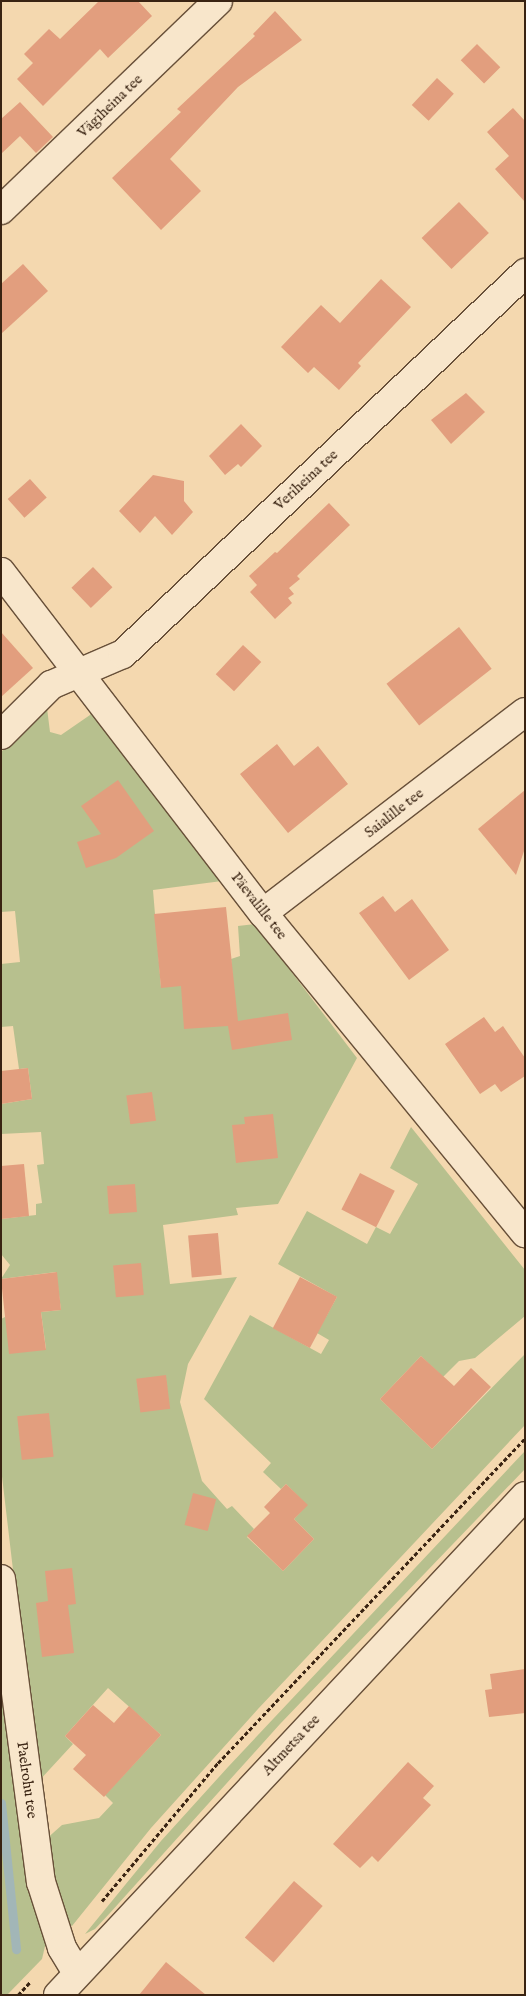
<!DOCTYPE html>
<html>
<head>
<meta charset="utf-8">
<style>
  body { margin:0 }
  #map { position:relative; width:526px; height:1996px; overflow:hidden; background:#f4d8af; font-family:"IM FELL English",serif }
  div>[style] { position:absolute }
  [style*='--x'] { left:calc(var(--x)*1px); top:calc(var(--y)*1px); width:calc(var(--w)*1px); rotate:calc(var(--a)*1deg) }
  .green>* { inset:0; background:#b7c08e }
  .stream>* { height:9px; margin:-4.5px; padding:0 4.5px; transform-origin:4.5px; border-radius:4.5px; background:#a2b6b7 }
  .building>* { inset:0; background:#e29e7e; transform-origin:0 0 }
  .path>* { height:3px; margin-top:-1.5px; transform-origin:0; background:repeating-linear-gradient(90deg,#392312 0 4px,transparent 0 6.5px) }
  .roads { filter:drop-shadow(1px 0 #685039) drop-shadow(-1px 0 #685039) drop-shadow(0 1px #685039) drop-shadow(0 -1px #685039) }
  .street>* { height:28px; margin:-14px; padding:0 14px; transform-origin:14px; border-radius:14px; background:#f8e6cb }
  .secondary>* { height:28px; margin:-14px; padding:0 14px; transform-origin:14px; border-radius:14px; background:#f8e6cb }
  span { translate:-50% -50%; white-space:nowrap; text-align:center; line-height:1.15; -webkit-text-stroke:5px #f8e6cb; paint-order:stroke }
  .street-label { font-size:15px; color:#392312 }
  .frame { position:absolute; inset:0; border:2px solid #392312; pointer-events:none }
</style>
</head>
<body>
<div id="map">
  <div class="green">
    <i style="clip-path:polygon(95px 704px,222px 881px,153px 890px,161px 987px,233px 980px,231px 959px,240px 956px,238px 926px,255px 924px,357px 1058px,278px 1204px,236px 1208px,238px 1215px,163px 1225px,170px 1284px,237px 1277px,188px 1364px,180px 1402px,202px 1481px,227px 1509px,232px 1506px,254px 1529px,247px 1537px,283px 1571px,314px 1539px,294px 1519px,307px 1505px,286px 1484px,281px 1489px,263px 1472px,271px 1463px,204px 1399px,250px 1315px,321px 1354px,329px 1340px,317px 1333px,337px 1297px,278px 1264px,307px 1211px,367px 1244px,376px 1227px,390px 1234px,418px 1184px,390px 1168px,411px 1127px,525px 1270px,525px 1316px,475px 1358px,459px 1361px,443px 1377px,421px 1356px,380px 1399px,432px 1449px,525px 1354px,525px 1425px,258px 1709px,151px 1828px,72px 1926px,62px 1922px,44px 1841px,62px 1825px,99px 1818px,113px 1803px,105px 1795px,161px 1735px,108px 1688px,65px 1736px,73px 1744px,38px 1782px,1px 1468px,1px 1319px,5px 1317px,46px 1349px,41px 1312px,61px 1310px,56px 1272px,1px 1279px,10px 1265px,1px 1254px,1px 1219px,36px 1215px,36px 1204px,42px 1203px,37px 1165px,44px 1164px,41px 1132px,1px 1134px,1px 1104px,32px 1099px,28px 1068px,19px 1069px,13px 1026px,1px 1027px,1px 964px,20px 962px,15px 911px,1px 912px,1px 752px,47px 708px,50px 732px,61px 735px,90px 715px)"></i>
    <i style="clip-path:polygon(525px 1451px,525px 1469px,280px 1724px,110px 1913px,95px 1929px,85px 1934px,161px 1841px,228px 1767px)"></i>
    <i style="clip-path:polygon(1px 1635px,46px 1942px,42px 1959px,7px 1995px,1px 1995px)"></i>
  </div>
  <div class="stream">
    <i style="--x:1;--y:1803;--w:147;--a:84.1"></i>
  </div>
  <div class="building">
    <i style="clip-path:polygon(99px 1px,138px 1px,152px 16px,108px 58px,100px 49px,43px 106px,17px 79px,33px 63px,24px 54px,49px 29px,60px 39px)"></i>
    <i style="clip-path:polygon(275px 11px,302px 40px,238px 87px,170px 159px,201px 191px,161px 230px,112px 178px,181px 112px,177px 109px,255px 36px,253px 34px)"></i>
    <i style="left:477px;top:44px;width:33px;height:23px;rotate:45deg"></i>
    <i style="left:437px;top:78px;width:23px;height:37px;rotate:43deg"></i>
    <i style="clip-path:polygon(20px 102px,53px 137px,36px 153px,20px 136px,1px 154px,1px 119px)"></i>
    <i style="clip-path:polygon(513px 108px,525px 121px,525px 202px,495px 169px,509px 156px,487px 132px)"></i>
    <i style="left:459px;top:202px;width:43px;height:52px;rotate:46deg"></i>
    <i style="clip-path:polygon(23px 264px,48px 291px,1px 334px,1px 284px)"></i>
    <i style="clip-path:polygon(381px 279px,411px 307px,358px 363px,361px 366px,339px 390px,314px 367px,308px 373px,281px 347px,321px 305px,340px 323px)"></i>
    <i style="clip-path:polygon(466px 393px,485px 412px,451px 444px,431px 420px)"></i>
    <i style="clip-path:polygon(241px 424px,262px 446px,241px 467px,238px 464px,225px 475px,209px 456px)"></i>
    <i style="clip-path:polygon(153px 475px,184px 481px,184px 501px,193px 512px,172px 535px,155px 516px,140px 533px,119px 511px)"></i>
    <i style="left:30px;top:479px;width:25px;height:30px;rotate:48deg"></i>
    <i style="clip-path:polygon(329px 503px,350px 525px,297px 576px,300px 579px,289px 588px,294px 594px,288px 598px,292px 603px,275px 619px,250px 592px,257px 585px,249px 576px,275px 552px,277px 553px)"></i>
    <i style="left:93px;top:567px;width:28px;height:30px;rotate:46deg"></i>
    <i style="left:459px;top:627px;width:53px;height:92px;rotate:52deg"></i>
    <i style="clip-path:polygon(1px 632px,33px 668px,1px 697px)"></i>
    <i style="left:243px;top:645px;width:25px;height:40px;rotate:43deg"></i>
    <i style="clip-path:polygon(277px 744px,294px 766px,318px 746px,348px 784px,288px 833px,240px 774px)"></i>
    <i style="clip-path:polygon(118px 780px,154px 831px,116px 858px,86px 868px,77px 842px,101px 834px,81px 806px)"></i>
    <i style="clip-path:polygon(525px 790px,525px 848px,516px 875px,478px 829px)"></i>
    <i style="clip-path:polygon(383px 896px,395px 912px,412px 899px,449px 950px,409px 980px,359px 913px)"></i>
    <i style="clip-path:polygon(226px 907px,238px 1021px,288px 1013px,292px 1040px,232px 1050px,228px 1026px,184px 1029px,181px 986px,161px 988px,154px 914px)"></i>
    <i style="clip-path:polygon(484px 1017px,495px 1032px,503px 1026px,525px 1058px,525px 1076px,501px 1092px,495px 1084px,480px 1094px,445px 1044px)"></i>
    <i style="clip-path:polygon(28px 1068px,32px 1099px,1px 1104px,1px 1071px)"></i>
    <i style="left:152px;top:1092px;width:29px;height:26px;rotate:82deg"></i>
    <i style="clip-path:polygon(273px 1114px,278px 1158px,236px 1163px,232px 1125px,245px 1124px,244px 1117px)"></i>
    <i style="clip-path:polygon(24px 1164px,29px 1216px,1px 1219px,1px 1166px)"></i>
    <i style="left:360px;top:1173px;width:39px;height:41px;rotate:27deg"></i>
    <i style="left:135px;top:1184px;width:28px;height:28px;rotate:86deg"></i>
    <i style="left:218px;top:1233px;width:42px;height:30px;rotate:85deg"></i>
    <i style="left:141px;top:1263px;width:32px;height:28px;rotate:85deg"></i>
    <i style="clip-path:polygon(57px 1272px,61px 1310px,41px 1312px,46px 1350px,9px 1354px,1px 1279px)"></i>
    <i style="left:300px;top:1277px;width:42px;height:58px;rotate:28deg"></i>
    <i style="clip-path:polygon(421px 1356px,454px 1386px,471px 1368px,491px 1387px,432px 1449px,380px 1399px)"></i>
    <i style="left:166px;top:1375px;width:34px;height:30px;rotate:83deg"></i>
    <i style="left:49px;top:1413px;width:44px;height:32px;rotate:84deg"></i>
    <i style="clip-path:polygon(286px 1484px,308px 1505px,294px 1519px,314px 1539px,283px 1571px,247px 1536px,270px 1513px,264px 1507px)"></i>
    <i style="left:193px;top:1493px;width:24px;height:33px;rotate:15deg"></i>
    <i style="clip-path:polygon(72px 1568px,76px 1604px,68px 1605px,74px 1653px,42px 1657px,36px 1603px,48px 1601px,45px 1571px)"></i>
    <i style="clip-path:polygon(525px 1669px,525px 1713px,489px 1717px,485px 1690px,492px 1689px,490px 1674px)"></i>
    <i style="clip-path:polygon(93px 1705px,114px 1723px,129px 1706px,161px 1735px,104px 1797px,73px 1769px,86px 1755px,65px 1736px)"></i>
    <i style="clip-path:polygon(408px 1762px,434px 1786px,423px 1798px,431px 1805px,378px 1862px,372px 1856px,360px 1868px,333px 1844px)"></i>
    <i style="left:294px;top:1881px;width:38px;height:75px;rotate:41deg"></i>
    <i style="clip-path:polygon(166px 1962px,206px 1995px,139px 1995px)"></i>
  </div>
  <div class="path">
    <i style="--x:102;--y:1901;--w:180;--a:-50"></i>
    <i style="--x:218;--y:1763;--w:447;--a:-46.6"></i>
    <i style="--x:18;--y:1995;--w:19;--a:-47"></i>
  </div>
  <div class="roads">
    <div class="street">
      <i style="--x:1;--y:210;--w:301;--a:-43.9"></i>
      <i style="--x:1;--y:572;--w:430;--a:52.5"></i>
      <i style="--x:263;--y:913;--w:414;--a:50.7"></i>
      <i style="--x:1;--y:735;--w:71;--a:-45"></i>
      <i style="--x:51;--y:685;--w:78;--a:-23.3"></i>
      <i style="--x:123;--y:654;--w:554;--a:-43.46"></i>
      <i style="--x:263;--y:913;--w:330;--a:-37.5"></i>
      <i style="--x:1;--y:1579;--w:306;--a:82.5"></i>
      <i style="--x:41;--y:1882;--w:69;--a:72.3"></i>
      <i style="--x:62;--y:1948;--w:29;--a:59"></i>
    </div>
    <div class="secondary">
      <i style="--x:58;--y:1995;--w:683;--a:-46.9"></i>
    </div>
  </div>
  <div class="street-label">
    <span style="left:110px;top:106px;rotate:-44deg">Vägiheina tee</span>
    <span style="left:306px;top:480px;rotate:-43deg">Veriheina tee</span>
    <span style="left:394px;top:813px;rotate:-38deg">Saialille tee</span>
    <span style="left:259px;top:906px;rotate:52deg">Päevalille tee</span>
    <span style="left:291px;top:1745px;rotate:-47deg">Altmetsa tee</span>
    <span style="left:27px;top:1780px;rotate:82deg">Paelrohu tee</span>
  </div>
  <div class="frame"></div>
</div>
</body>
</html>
